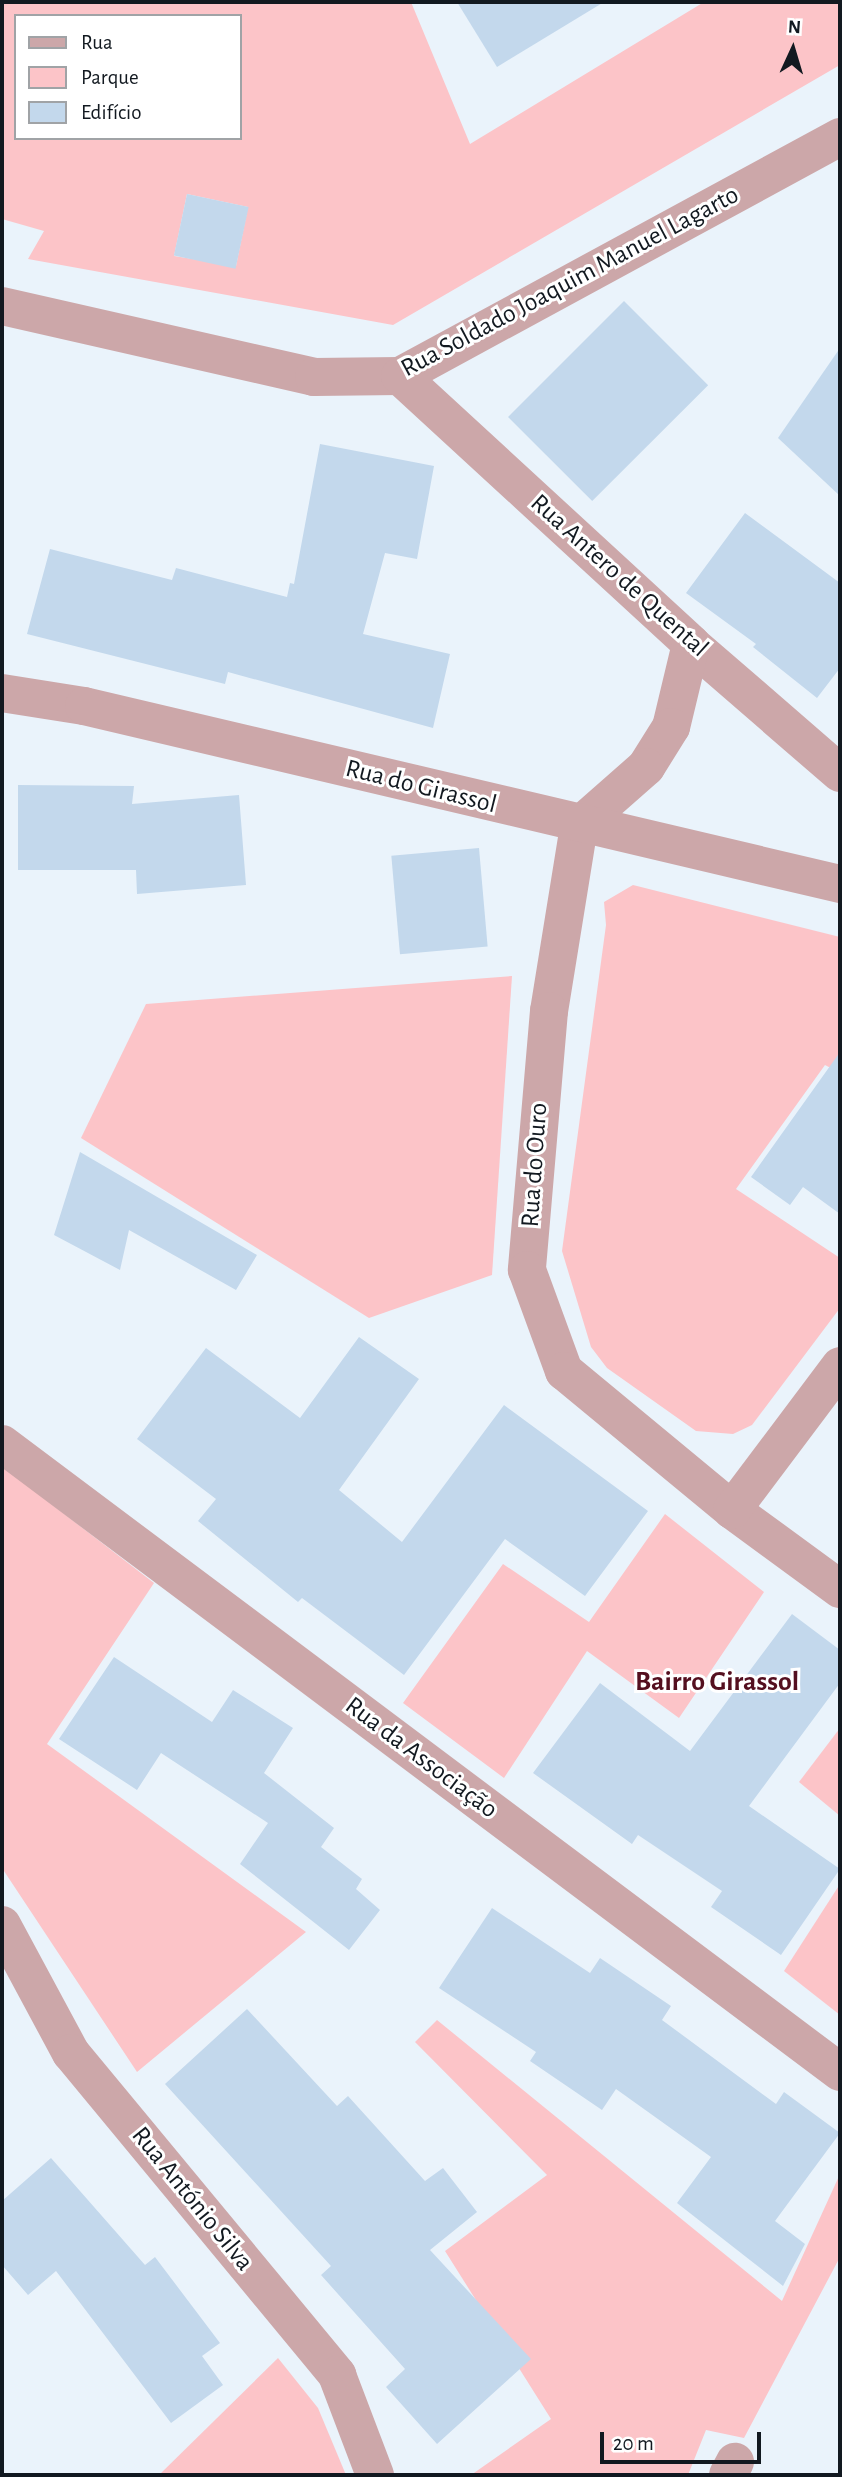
<!DOCTYPE html>
<html>
<head>
<meta charset="utf-8">
<style>
  body { margin:0 }
  #map { position:relative; width:842px; height:2477px; overflow:hidden; background:#eaf3fb; font-family:"Alegreya Sans",sans-serif }
  div>[style] { position:absolute }
  [style*='--x'] { left:calc(var(--x)*1px); top:calc(var(--y)*1px); width:calc(var(--w)*1px); rotate:calc(var(--a)*1deg) }
  .green>* { inset:0; background:#fcc4c8 }
  .building>* { inset:0; background:#c3d8ec; transform-origin:0 0 }
  .street>* { height:38px; margin:-19px; padding:0 19px; transform-origin:19px; border-radius:19px; background:#cca7a9 }
  span { translate:-50% -50%; white-space:nowrap; text-align:center; line-height:1.15; -webkit-text-stroke:6px #fff; paint-order:stroke }
  .street-label { font-size:26px; color:#121920 }
  .neighbourhood-label { font-size:28px; color:#540f1f; font-weight:700 }
  .frame { position:absolute; inset:0; border:4px solid #121920; pointer-events:none }
  .legend { position:absolute; left:14px; top:14px; width:228px; height:126px; box-sizing:border-box; background:#fff; border:2px solid #a0a3a6; margin:0; padding:9px 12px; list-style:none; font-size:21px; color:#121920 }
  .legend li { display:flex; align-items:center; gap:14px; height:35px }
  .legend b { width:35px; border:2px solid #a0a3a6 }
  .north { position:absolute; left:758px; top:14px; width:70px; height:70px; -webkit-text-stroke:5px #fff; paint-order:stroke; rotate:4deg; font-size:19px; font-weight:700; line-height:28px; text-align:center; color:#121920 }
  .north::after { content:''; display:block; margin:auto; width:24px; height:32px; background:#121920; clip-path:polygon(50% 0,100% 100%,50% 72%,0 100%) }
  .scale { position:absolute; left:600px; top:2432px; width:161px; height:32px; box-sizing:border-box; border:4px solid #121920; border-top:0; padding-left:9px; font-size:21px; line-height:24px; white-space:nowrap; color:#121920; -webkit-text-stroke:5px #fff; paint-order:stroke }
</style>
</head>
<body>
<div id="map">
  <div class="green">
    <i style="clip-path:polygon(evenodd,2px 2px,411px 2px,470px 144px,704px 2px,840px 2px,840px 65px,393px 325px,28px 259px,44px 231px,2px 219px,2px 2px,16px 16px,240px 16px,240px 138px,16px 138px,16px 16px,2px 2px,187px 194px,248px 207px,236px 266px,174px 256px,187px 194px)"></i>
    <i style="clip-path:polygon(633px 885px,840px 937px,840px 1073px,825px 1065px,736px 1189px,840px 1258px,840px 1308px,752px 1425px,733px 1434px,696px 1431px,607px 1368px,591px 1347px,562px 1251px,606px 925px,604px 902px)"></i>
    <i style="clip-path:polygon(512px 976px,492px 1275px,369px 1318px,81px 1138px,146px 1004px)"></i>
    <i style="clip-path:polygon(2px 1466px,154px 1583px,47px 1744px,306px 1932px,137px 2072px,2px 1868px)"></i>
    <i style="clip-path:polygon(665px 1514px,764px 1592px,679px 1718px,587px 1651px,504px 1778px,403px 1703px,503px 1564px,589px 1622px)"></i>
    <i style="clip-path:polygon(840px 1728px,840px 1816px,799px 1782px)"></i>
    <i style="clip-path:polygon(840px 1884px,840px 2015px,784px 1971px)"></i>
    <i style="clip-path:polygon(437px 2020px,782px 2301px,840px 2174px,840px 2257px,744px 2438px,706px 2430px,688px 2475px,471px 2475px,551px 2419px,445px 2251px,547px 2175px,415px 2042px)"></i>
    <i style="clip-path:polygon(278px 2358px,318px 2408px,346px 2475px,159px 2475px)"></i>
  </div>
  <div class="building">
    <i style="clip-path:polygon(457px 2px,604px 2px,497px 67px)"></i>
    <i style="left:187px;top:194px;width:63px;height:63px;rotate:12deg"></i>
    <i style="left:624px;top:301px;width:119px;height:164px;rotate:45deg"></i>
    <i style="clip-path:polygon(840px 348px,840px 496px,778px 438px)"></i>
    <i style="clip-path:polygon(320px 444px,434px 466px,417px 559px,385px 553px,363px 634px,450px 654px,433px 728px,228px 672px,225px 684px,27px 634px,50px 549px,172px 580px,176px 568px,287px 597px,290px 583px,294px 584px)"></i>
    <i style="clip-path:polygon(745px 513px,840px 583px,840px 668px,817px 698px,753px 647px,756px 644px,686px 593px)"></i>
    <i style="clip-path:polygon(18px 785px,134px 786px,132px 804px,239px 795px,246px 885px,137px 894px,136px 870px,18px 870px)"></i>
    <i style="left:479px;top:848px;width:99px;height:88px;rotate:85deg"></i>
    <i style="clip-path:polygon(840px 1052px,840px 1214px,803px 1187px,790px 1205px,751px 1177px)"></i>
    <i style="clip-path:polygon(80px 1152px,257px 1255px,236px 1290px,129px 1230px,120px 1270px,54px 1235px)"></i>
    <i style="clip-path:polygon(359px 1337px,419px 1379px,339px 1490px,402px 1542px,504px 1405px,648px 1511px,585px 1596px,505px 1539px,404px 1675px,302px 1598px,298px 1602px,198px 1521px,216px 1499px,137px 1439px,206px 1348px,300px 1418px)"></i>
    <i style="clip-path:polygon(792px 1614px,840px 1650px,840px 1683px,749px 1806px,840px 1869px,781px 1955px,711px 1907px,722px 1891px,638px 1835px,632px 1844px,533px 1773px,600px 1683px,690px 1751px)"></i>
    <i style="clip-path:polygon(114px 1657px,212px 1722px,233px 1690px,293px 1728px,264px 1773px,334px 1828px,321px 1847px,362px 1879px,356px 1889px,380px 1910px,349px 1950px,240px 1864px,268px 1823px,161px 1753px,137px 1790px,59px 1739px)"></i>
    <i style="clip-path:polygon(492px 1908px,590px 1973px,600px 1958px,671px 2006px,662px 2020px,776px 2104px,784px 2092px,840px 2133px,775px 2221px,805px 2244px,783px 2286px,677px 2203px,711px 2157px,616px 2089px,602px 2110px,530px 2061px,536px 2052px,439px 1988px)"></i>
    <i style="clip-path:polygon(247px 2009px,337px 2106px,348px 2096px,425px 2181px,443px 2168px,477px 2212px,430px 2250px,531px 2359px,437px 2444px,386px 2387px,405px 2369px,321px 2275px,331px 2266px,165px 2084px)"></i>
    <i style="clip-path:polygon(51px 2158px,145px 2265px,155px 2257px,220px 2343px,202px 2356px,223px 2385px,171px 2423px,56px 2271px,28px 2295px,2px 2265px,2px 2201px)"></i>
  </div>
  <div class="street">
    <i style="--x:2;--y:306;--w:320;--a:12.8"></i>
    <i style="--x:314;--y:377;--w:86;--a:-0.7"></i>
    <i style="--x:400;--y:376;--w:501;--a:-28.51"></i>
    <i style="--x:400;--y:376;--w:396;--a:42.6"></i>
    <i style="--x:691;--y:644;--w:197;--a:40.9"></i>
    <i style="--x:691;--y:644;--w:85;--a:103.5"></i>
    <i style="--x:671;--y:727;--w:47;--a:122"></i>
    <i style="--x:646;--y:767;--w:89;--a:138.6"></i>
    <i style="--x:579;--y:826;--w:187;--a:99.2"></i>
    <i style="--x:549;--y:1011;--w:260;--a:94.9"></i>
    <i style="--x:527;--y:1270;--w:108;--a:69.9"></i>
    <i style="--x:564;--y:1371;--w:218;--a:39.6"></i>
    <i style="--x:732;--y:1510;--w:134;--a:36.2"></i>
    <i style="--x:2;--y:693;--w:83;--a:9"></i>
    <i style="--x:84;--y:706;--w:777;--a:13.25"></i>
    <i style="--x:2;--y:1444;--w:1047;--a:36.85"></i>
    <i style="--x:732;--y:1510;--w:180;--a:-53.1"></i>
    <i style="--x:2;--y:1925;--w:145;--a:61.7"></i>
    <i style="--x:71;--y:2053;--w:418;--a:50.4"></i>
    <i style="--x:337;--y:2375;--w:107;--a:69.2"></i>
    <i style="--x:728;--y:2475;--w:15;--a:-62"></i>
  </div>
  <div class="street-label">
    <span style="left:570px;top:282px;rotate:-28deg">Rua Soldado Joaquim Manuel Lagarto</span>
    <span style="left:619px;top:576px;rotate:42deg">Rua Antero de Quental</span>
    <span style="left:421px;top:787px;rotate:14deg">Rua do Girassol</span>
    <span style="left:535px;top:1165px;rotate:-86deg">Rua do Ouro</span>
    <span style="left:421px;top:1758px;rotate:37deg">Rua da Associação</span>
    <span style="left:192px;top:2199px;rotate:51deg">Rua António Silva</span>
  </div>
  <div class="neighbourhood-label">
    <span style="left:717px;top:1682px">Bairro Girassol</span>
  </div>
  <div class="frame"></div>
  <ul class="legend">
  <li><b style="height:9px;background:#cca7a9"></b>Rua</li>
  <li><b style="height:19px;background:#fcc4c8"></b>Parque</li>
  <li><b style="height:19px;background:#c3d8ec"></b>Edifício</li>
  </ul>
  <div class="north">N</div>
  <div class="scale">20 m</div>
</div>
</body>
</html>
